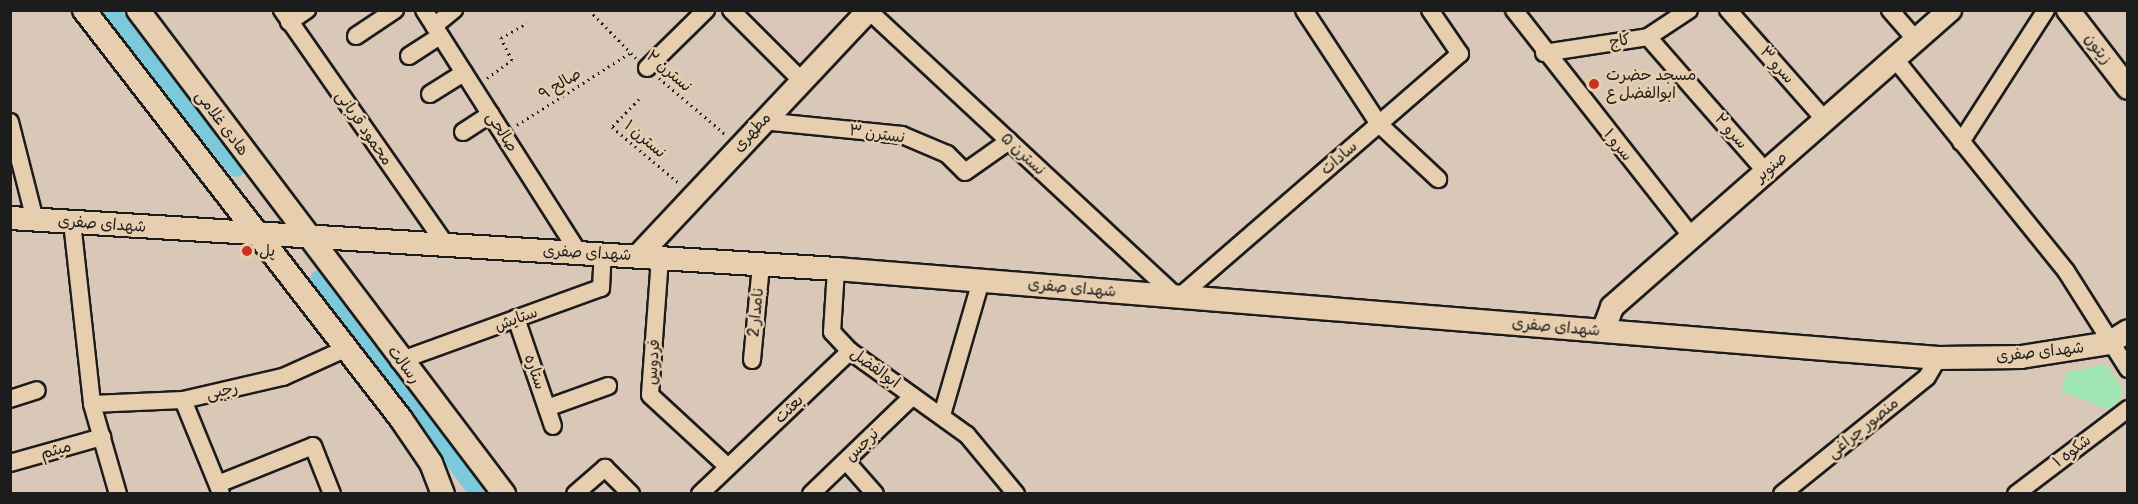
<!DOCTYPE html>
<html>
<head>
<meta charset="utf-8">
<style>
  body { margin:0 }
  #map { position:relative; width:2138px; height:504px; overflow:hidden; background:#d9c8b8; font-family:Pangolin,"Playpen Sans Arabic",sans-serif }
  div>[style] { position:absolute }
  [style*='--x'] { left:calc(var(--x)*1px); top:calc(var(--y)*1px); width:calc(var(--w)*1px); rotate:calc(var(--a)*1deg) }
  .green>* { inset:0; background:#a1e7b3 }
  .canal>* { height:18px; margin:-9px; padding:0 9px; transform-origin:9px; border-radius:9px; background:#7cc9db }
  .path>* { height:3px; margin-top:-1.5px; transform-origin:0; background:repeating-linear-gradient(90deg,#1c1c1c 0 1.5px,transparent 0 6px) }
  .roads { filter:drop-shadow(2px 0 #1c1c1c) drop-shadow(-2px 0 #1c1c1c) drop-shadow(0 2px #1c1c1c) drop-shadow(0 -2px #1c1c1c) }
  .street>* { height:16px; margin:-8px; padding:0 8px; transform-origin:8px; border-radius:8px; background:#e6ceae }
  .secondary>* { height:22px; margin:-11px; padding:0 11px; transform-origin:11px; border-radius:11px; background:#e6ceae }
  .dots>* { width:16px; height:16px; translate:-50% -50%; box-sizing:border-box; border:3px solid #e6ceae; border-radius:50% }
  span { translate:-50% -50%; white-space:nowrap; text-align:center; line-height:1.15; -webkit-text-stroke:5px #e6ceae; paint-order:stroke }
  .street-label { font-size:16px; color:#1c1c1c }
  .poi-label { font-size:16px; color:#1c1c1c }
  .left { translate:0 -50%; text-align:left }
  .frame { position:absolute; inset:0; border:12px solid #1c1c1c; pointer-events:none }
</style>
</head>
<body>
<div id="map">
  <div class="green">
    <i style="clip-path:polygon(2106px 364px,2123px 389px,2118px 402px,2107px 409px,2061px 391px,2067px 372px)"></i>
  </div>
  <div class="canal">
    <i style="--x:110;--y:10;--w:202;--a:51.4"></i>
    <i style="--x:319;--y:279;--w:268;--a:53.3"></i>
  </div>
  <div class="path">
    <i style="--x:589;--y:10;--w:67;--a:45.6"></i>
    <i style="--x:487;--y:78;--w:31;--a:-36"></i>
    <i style="--x:512;--y:60;--w:25;--a:-117"></i>
    <i style="--x:501;--y:38;--w:30;--a:-30"></i>
    <i style="--x:659;--y:78;--w:87;--a:40.3"></i>
    <i style="--x:639;--y:99;--w:39;--a:134"></i>
    <i style="--x:612;--y:127;--w:89;--a:40"></i>
    <i style="--x:517;--y:125;--w:134;--a:-32.5"></i>
  </div>
  <div class="roads">
    <div class="street">
      <i style="--x:282;--y:10;--w:287;--a:55.1"></i>
      <i style="--x:424;--y:10;--w:288;--a:57.5"></i>
      <i style="--x:731;--y:10;--w:99;--a:45"></i>
      <i style="--x:868;--y:10;--w:423;--a:42.9"></i>
      <i style="--x:1178;--y:298;--w:373;--a:-40.9"></i>
      <i style="--x:1460;--y:54;--w:53;--a:-124.3"></i>
      <i style="--x:1304;--y:10;--w:136;--a:56.7"></i>
      <i style="--x:1379;--y:124;--w:81;--a:43"></i>
      <i style="--x:1514;--y:10;--w:288;--a:51.9"></i>
      <i style="--x:1728;--y:10;--w:147;--a:48.6"></i>
      <i style="--x:1890;--y:10;--w:40;--a:49"></i>
      <i style="--x:289;--y:22;--w:22;--a:-34"></i>
      <i style="--x:434;--y:26;--w:26;--a:-39"></i>
      <i style="--x:356;--y:36;--w:47;--a:-33.7"></i>
      <i style="--x:1648;--y:37;--w:179;--a:48.8"></i>
      <i style="--x:1544;--y:53;--w:105;--a:-8.7"></i>
      <i style="--x:1648;--y:37;--w:49;--a:-33.4"></i>
      <i style="--x:409;--y:56;--w:37;--a:-33"></i>
      <i style="--x:1895;--y:59;--w:272;--a:51.1"></i>
      <i style="--x:2066;--y:271;--w:116;--a:57.7"></i>
      <i style="--x:647;--y:68;--w:83;--a:-44.5"></i>
      <i style="--x:430;--y:94;--w:40;--a:-32"></i>
      <i style="--x:762;--y:121;--w:141;--a:5.7"></i>
      <i style="--x:902;--y:135;--w:49;--a:22.9"></i>
      <i style="--x:947;--y:154;--w:25;--a:45"></i>
      <i style="--x:965;--y:172;--w:54;--a:-35.2"></i>
      <i style="--x:10;--y:122;--w:101;--a:75.7"></i>
      <i style="--x:463;--y:132;--w:33;--a:-33"></i>
      <i style="--x:1961;--y:142;--w:157;--a:-57.2"></i>
      <i style="--x:72;--y:222;--w:183;--a:83.7"></i>
      <i style="--x:92;--y:404;--w:94;--a:73.9"></i>
      <i style="--x:660;--y:258;--w:137;--a:94.2"></i>
      <i style="--x:650;--y:395;--w:106;--a:42.7"></i>
      <i style="--x:836;--y:269;--w:63;--a:93.6"></i>
      <i style="--x:832;--y:332;--w:26;--a:47"></i>
      <i style="--x:850;--y:351;--w:144;--a:35.7"></i>
      <i style="--x:967;--y:435;--w:77;--a:50.3"></i>
      <i style="--x:516;--y:318;--w:114;--a:71.1"></i>
      <i style="--x:752;--y:360;--w:96;--a:-84.6"></i>
      <i style="--x:399;--y:361;--w:215;--a:-19.9"></i>
      <i style="--x:601;--y:288;--w:34;--a:-87"></i>
      <i style="--x:10;--y:399;--w:28;--a:-18"></i>
      <i style="--x:183;--y:400;--w:100;--a:67.8"></i>
      <i style="--x:92;--y:404;--w:91;--a:-2.5"></i>
      <i style="--x:183;--y:400;--w:103;--a:-13"></i>
      <i style="--x:283;--y:377;--w:68;--a:-24.3"></i>
      <i style="--x:547;--y:408;--w:65;--a:-19.8"></i>
      <i style="--x:942;--y:415;--w:140;--a:-73.8"></i>
      <i style="--x:846;--y:461;--w:44;--a:48.7"></i>
      <i style="--x:10;--y:463;--w:96;--a:-15.8"></i>
      <i style="--x:218;--y:484;--w:102;--a:-21.8"></i>
      <i style="--x:313;--y:446;--w:52;--a:68.4"></i>
      <i style="--x:575;--y:494;--w:40;--a:-41"></i>
      <i style="--x:605;--y:468;--w:37;--a:45"></i>
      <i style="--x:700;--y:494;--w:207;--a:-43.6"></i>
      <i style="--x:811;--y:494;--w:141;--a:-43.9"></i>
      <i style="--x:1782;--y:494;--w:186;--a:-38.9"></i>
      <i style="--x:1927;--y:377;--w:22;--a:-60"></i>
      <i style="--x:2016;--y:494;--w:141;--a:-37.2"></i>
    </div>
    <div class="secondary">
      <i style="--x:84;--y:10;--w:517;--a:52.22"></i>
      <i style="--x:401;--y:419;--w:53;--a:55.7"></i>
      <i style="--x:431;--y:463;--w:33;--a:69"></i>
      <i style="--x:138;--y:10;--w:607;--a:52.9"></i>
      <i style="--x:2068;--y:10;--w:98;--a:52.4"></i>
      <i style="--x:10;--y:218;--w:828;--a:3.53"></i>
      <i style="--x:836;--y:269;--w:1106;--a:4.62"></i>
      <i style="--x:1938;--y:358;--w:83;--a:-0.7"></i>
      <i style="--x:2021;--y:357;--w:89;--a:-9"></i>
      <i style="--x:2109;--y:343;--w:22;--a:-32"></i>
      <i style="--x:638;--y:256;--w:337;--a:-46.8"></i>
      <i style="--x:1603;--y:331;--w:26;--a:-69"></i>
      <i style="--x:1612;--y:307;--w:450;--a:-41.3"></i>
    </div>
  </div>
  <div class="dots">
    <i style="left:1594px;top:84px;background:#c8321e"></i>
    <i style="left:247px;top:251px;background:#c8321e"></i>
  </div>
  <div class="street-label">
    <span style="left:1620px;top:41px;rotate:-9deg">کاج</span>
    <span style="left:2098px;top:49px;rotate:53deg">زیتون</span>
    <span style="left:1777px;top:65px;rotate:49deg">سرو ۳</span>
    <span style="left:669px;top:71px;rotate:41deg">نسترن ۲</span>
    <span style="left:560px;top:84px;rotate:-32deg">صالح ۹</span>
    <span style="left:222px;top:123px;rotate:53deg">هادی غلامی</span>
    <span style="left:364px;top:128px;rotate:55deg">محمود قربانی</span>
    <span style="left:1731px;top:131px;rotate:49deg">سرو ۲</span>
    <span style="left:502px;top:132px;rotate:57deg">صالحی</span>
    <span style="left:752px;top:132px;rotate:-47deg">مطهری</span>
    <span style="left:877px;top:134px;rotate:8deg">نسترن ۳</span>
    <span style="left:645px;top:139px;rotate:40deg">نسترن ۱</span>
    <span style="left:1618px;top:145px;rotate:51deg">سرو ۱</span>
    <span style="left:1023px;top:154px;rotate:43deg">نسترن ۵</span>
    <span style="left:1339px;top:158px;rotate:-41deg">سادات</span>
    <span style="left:1771px;top:167px;rotate:-41deg">صنوبر</span>
    <span style="left:102px;top:224px;rotate:4deg">شهدای صفری</span>
    <span style="left:587px;top:253px;rotate:3deg">شهدای صفری</span>
    <span style="left:1072px;top:288px;rotate:5deg">شهدای صفری</span>
    <span style="left:756px;top:312px;rotate:-84deg">نامدار 2</span>
    <span style="left:516px;top:319px;rotate:-20deg">ستایش</span>
    <span style="left:1556px;top:327px;rotate:5deg">شهدای صفری</span>
    <span style="left:2040px;top:352px;rotate:-6deg">شهدای صفری</span>
    <span style="left:653px;top:362px;rotate:-86deg">فردوس</span>
    <span style="left:404px;top:365px;rotate:53deg">رسالت</span>
    <span style="left:875px;top:368px;rotate:36deg">ابوالفضل</span>
    <span style="left:535px;top:372px;rotate:71deg">ستاره</span>
    <span style="left:222px;top:391px;rotate:-13deg">رجبی</span>
    <span style="left:789px;top:409px;rotate:-44deg">بعثت</span>
    <span style="left:1863px;top:428px;rotate:-39deg">منصور چراغی</span>
    <span style="left:862px;top:445px;rotate:-44deg">نرجس</span>
    <span style="left:56px;top:450px;rotate:-16deg">میثم</span>
    <span style="left:2072px;top:451px;rotate:-37deg">شکوه ۱</span>
  </div>
  <div class="poi-label">
    <span class="left" style="left:1606px;top:84px">مسجد حضرت<br>ابوالفضل ع</span>
    <span class="left" style="left:259px;top:251px">پل</span>
  </div>
  <div class="frame"></div>
</div>
</body>
</html>
